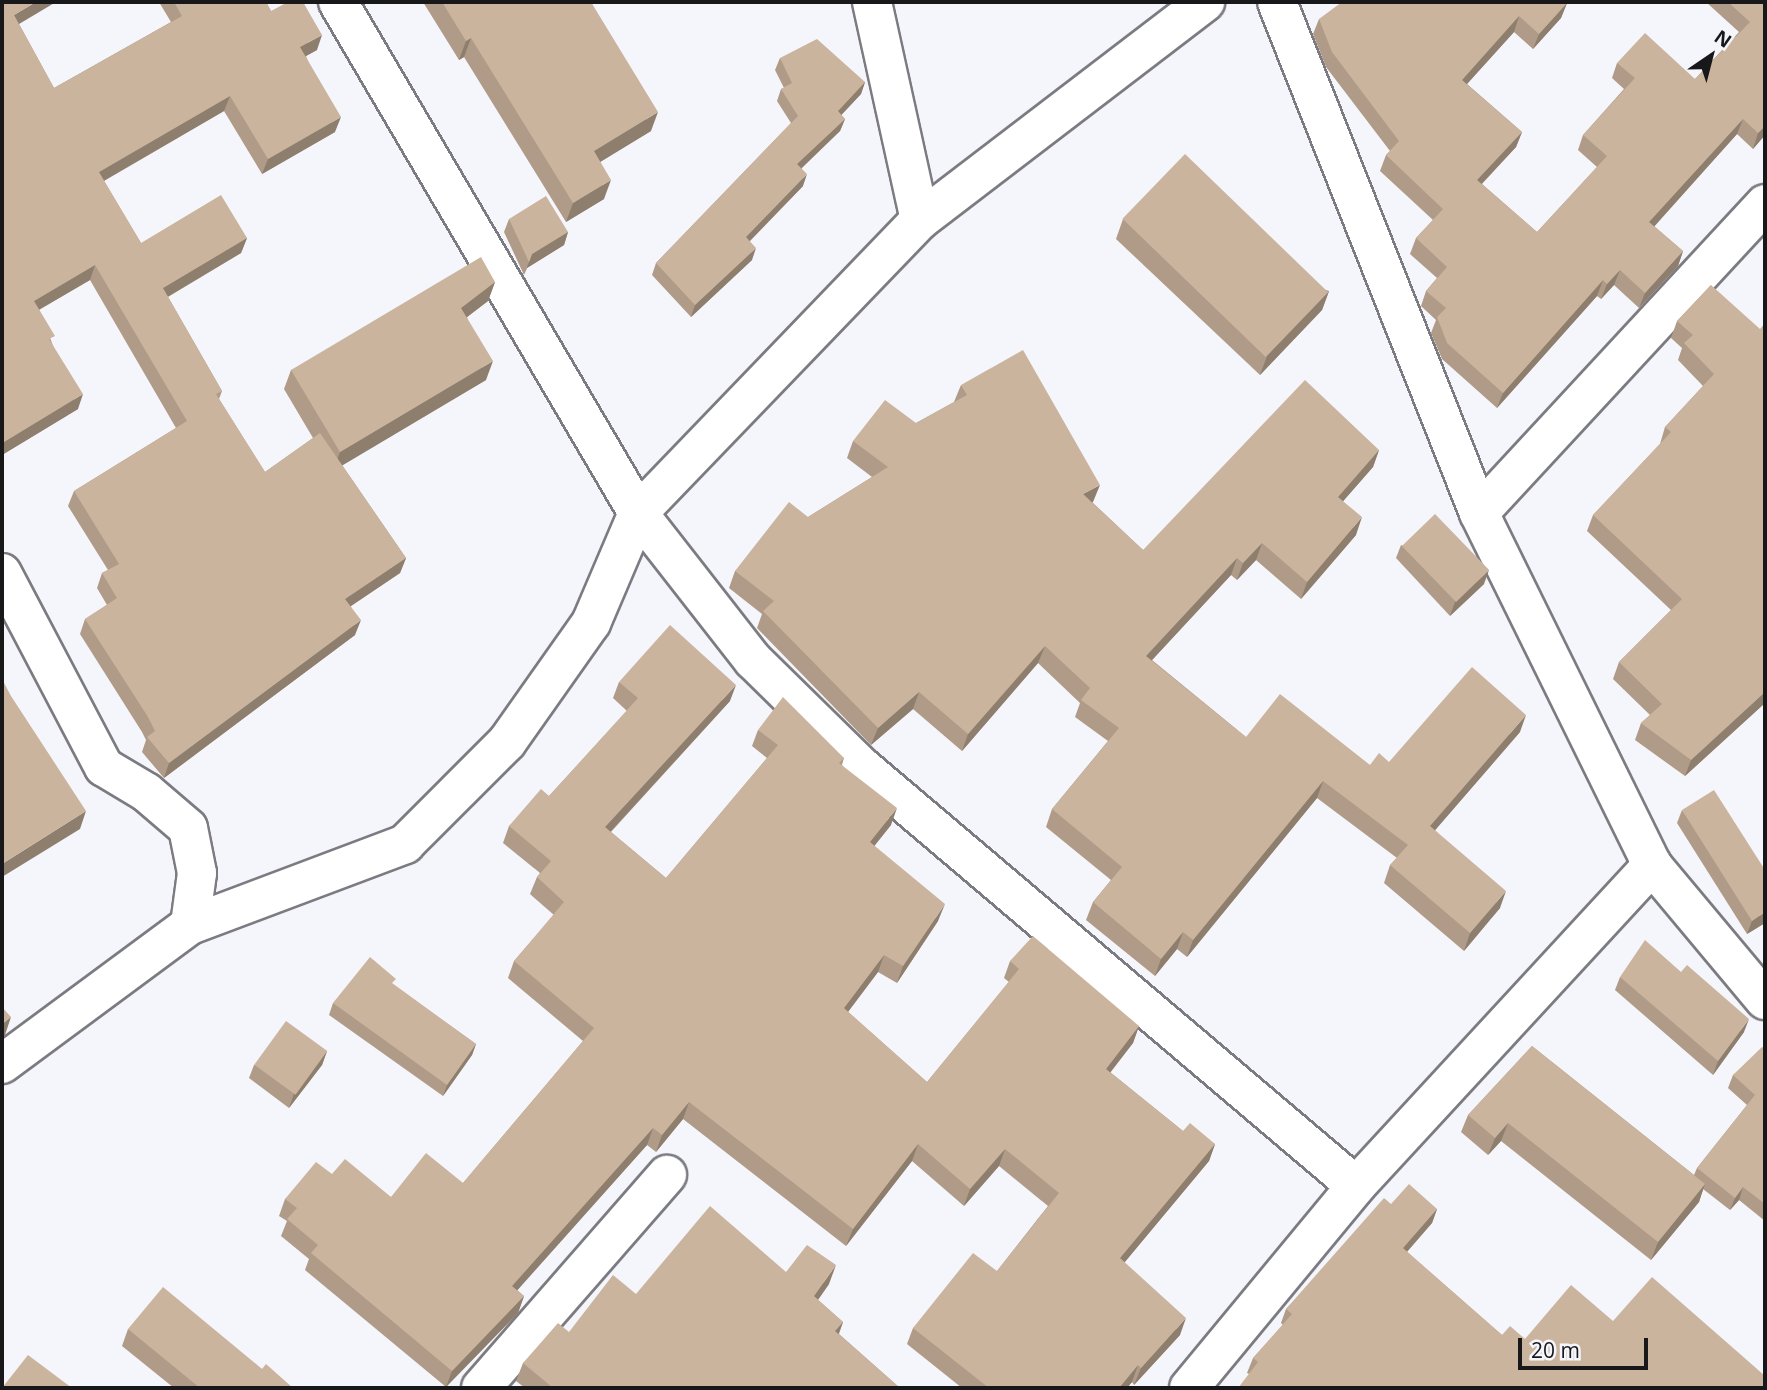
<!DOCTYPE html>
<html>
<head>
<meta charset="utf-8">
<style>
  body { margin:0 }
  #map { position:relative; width:1767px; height:1390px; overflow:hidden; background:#f5f5fc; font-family:"Open Sans",sans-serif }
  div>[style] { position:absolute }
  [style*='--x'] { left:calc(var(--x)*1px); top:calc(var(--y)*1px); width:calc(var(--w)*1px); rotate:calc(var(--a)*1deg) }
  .roads { filter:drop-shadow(2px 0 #7c7b81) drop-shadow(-2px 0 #7c7b81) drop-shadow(0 2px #7c7b81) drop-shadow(0 -2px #7c7b81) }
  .minor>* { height:38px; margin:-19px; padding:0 19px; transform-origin:19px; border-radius:19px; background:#fff }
  .wall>* { inset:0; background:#af9b87 }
  .shaded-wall>* { inset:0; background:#8e7e6e }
  .building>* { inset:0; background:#cbb49d; transform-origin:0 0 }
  span { translate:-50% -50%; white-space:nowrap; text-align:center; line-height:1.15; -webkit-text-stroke:6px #f5f5fc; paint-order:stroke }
  .frame { position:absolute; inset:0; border:4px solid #18181b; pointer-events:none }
  .north { position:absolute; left:1676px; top:21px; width:70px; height:70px; -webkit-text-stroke:5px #f5f5fc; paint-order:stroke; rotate:35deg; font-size:19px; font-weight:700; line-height:28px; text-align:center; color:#18181b }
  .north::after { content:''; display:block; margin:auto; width:24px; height:32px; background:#18181b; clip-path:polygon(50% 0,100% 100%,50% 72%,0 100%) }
  .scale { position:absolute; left:1518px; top:1338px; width:130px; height:32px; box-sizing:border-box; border:4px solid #18181b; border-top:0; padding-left:9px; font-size:21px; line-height:24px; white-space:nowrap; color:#18181b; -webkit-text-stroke:5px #f5f5fc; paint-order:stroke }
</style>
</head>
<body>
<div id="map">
  <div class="roads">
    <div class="minor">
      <i style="--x:338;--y:2;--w:593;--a:59.58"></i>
      <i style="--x:638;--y:513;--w:187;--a:52"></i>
      <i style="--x:753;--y:660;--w:151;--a:44.5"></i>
      <i style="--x:861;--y:766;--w:649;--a:40.31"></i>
      <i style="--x:872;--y:2;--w:223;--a:77.6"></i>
      <i style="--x:1277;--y:2;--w:549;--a:68.43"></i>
      <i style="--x:1479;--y:513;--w:392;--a:63.8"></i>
      <i style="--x:1652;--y:865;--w:176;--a:50.1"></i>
      <i style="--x:1479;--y:513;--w:421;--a:-47.2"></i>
      <i style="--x:2;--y:573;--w:219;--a:62.3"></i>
      <i style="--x:104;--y:767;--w:49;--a:30.8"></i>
      <i style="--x:146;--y:792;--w:55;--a:40.6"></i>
      <i style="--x:188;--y:828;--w:46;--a:78.7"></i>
      <i style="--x:197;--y:873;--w:52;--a:97.7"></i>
      <i style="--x:2;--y:1064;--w:234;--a:-36.5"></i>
      <i style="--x:190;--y:925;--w:230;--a:-20.6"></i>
      <i style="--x:405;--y:844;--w:144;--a:-45"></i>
      <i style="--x:507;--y:742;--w:146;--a:-54.8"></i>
      <i style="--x:591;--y:623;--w:120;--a:-66.9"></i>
      <i style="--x:638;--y:513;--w:407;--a:-46.1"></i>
      <i style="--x:920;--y:220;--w:359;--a:-37.4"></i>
      <i style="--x:481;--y:1388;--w:283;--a:-48.9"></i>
      <i style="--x:1189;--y:1388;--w:262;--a:-50.4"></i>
      <i style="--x:1356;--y:1186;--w:437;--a:-47.3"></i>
    </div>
  </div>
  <div class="wall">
    <i style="clip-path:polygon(2px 2px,19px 24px,54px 88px,171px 22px,159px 2px,266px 2px,271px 11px,317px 50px,306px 56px,335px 132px,262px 174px,224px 111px,104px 181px,141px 243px,247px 238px,241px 253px,168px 297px,222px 391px,219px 399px,265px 472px,313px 438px,284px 389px,291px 370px,495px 282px,488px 301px,467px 317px,486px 380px,342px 465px,406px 558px,400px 573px,351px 606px,355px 635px,164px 778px,142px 752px,146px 740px,142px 732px,80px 634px,85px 619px,107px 605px,97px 588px,102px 573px,108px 570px,68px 506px,74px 491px,176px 428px,90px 280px,39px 310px,78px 409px,2px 455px)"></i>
    <i style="clip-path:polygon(423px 2px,591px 2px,651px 131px,600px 162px,604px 199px,566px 222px,464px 57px,459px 60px)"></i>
    <i style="clip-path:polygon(1706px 2px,1765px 2px,1765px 135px,1753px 149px,1737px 134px,1654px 226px,1683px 251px,1678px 266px,1639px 308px,1614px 285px,1601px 299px,1597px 296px,1497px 408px,1442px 359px,1431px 333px,1436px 320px,1421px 306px,1426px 291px,1437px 278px,1410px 254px,1416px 238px,1433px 220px,1380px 171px,1386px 155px,1390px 151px,1326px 67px,1313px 34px,1319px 19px,1567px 3px,1561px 18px,1533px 49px,1514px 32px,1467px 84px,1522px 132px,1516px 147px,1482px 184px,1537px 232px,1597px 167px,1578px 150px,1583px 135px,1624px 89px,1612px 78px,1617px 63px,1695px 79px,1739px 32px)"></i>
    <i style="clip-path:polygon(780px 58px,865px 82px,861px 94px,841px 115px,845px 119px,840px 131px,802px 168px,803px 186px,750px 241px,752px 260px,691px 317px,652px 275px,656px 263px,791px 123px,777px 101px,781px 89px,784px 88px,775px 70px)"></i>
    <i style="clip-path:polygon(509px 219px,568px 232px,564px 245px,527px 268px,524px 275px,504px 232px)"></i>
    <i style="clip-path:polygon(1123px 219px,1329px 291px,1322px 310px,1260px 375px,1116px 239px)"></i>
    <i style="clip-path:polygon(1711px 285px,1765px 703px,1685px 776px,1635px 740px,1641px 723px,1650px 715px,1613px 679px,1619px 662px,1671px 610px,1587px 531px,1593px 515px,1660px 444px,1665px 427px,1703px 386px,1678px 360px,1682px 348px,1671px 338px,1677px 321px)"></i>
    <i style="clip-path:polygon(961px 385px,1093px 502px,1092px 502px,1143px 550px,1379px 450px,1373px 467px,1343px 501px,1356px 535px,1301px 599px,1256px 560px,1237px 580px,1231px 575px,1152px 660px,1246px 737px,1370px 765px,1389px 762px,1520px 732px,1435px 830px,1500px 908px,1464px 951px,1384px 883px,1390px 865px,1397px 858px,1317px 798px,1187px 957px,1177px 949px,1155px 976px,1086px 920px,1093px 902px,1111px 880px,1046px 827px,1052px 809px,1108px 741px,1075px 717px,1080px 703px,1038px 663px,962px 751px,913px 709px,871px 745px,757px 628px,762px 614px,729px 588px,735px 571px,808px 517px,872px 477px,847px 458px,853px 441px,916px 423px,954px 402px)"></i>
    <i style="clip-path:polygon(1401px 545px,1484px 584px,1450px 616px,1396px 558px)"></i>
    <i style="clip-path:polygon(619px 682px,730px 701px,611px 832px,666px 878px,767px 758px,752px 746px,758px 730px,844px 758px,842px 765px,891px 825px,874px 846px,938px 921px,897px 983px,878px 972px,848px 1012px,927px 1082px,1009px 982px,1004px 978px,1010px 961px,1139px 1026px,1133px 1043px,1110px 1072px,1183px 1131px,1215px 1144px,1209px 1161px,1124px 1263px,1180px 1335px,1134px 1385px,1132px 1382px,1127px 1388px,962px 1388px,907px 1344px,913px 1328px,997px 1271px,1048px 1206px,999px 1166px,964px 1206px,912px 1161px,846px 1246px,683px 1119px,656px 1152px,647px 1145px,517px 1290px,524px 1296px,518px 1313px,446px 1387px,305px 1270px,309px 1259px,281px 1236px,287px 1221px,279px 1216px,285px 1199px,332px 1174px,391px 1197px,463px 1183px,583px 1041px,508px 978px,514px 961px,554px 915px,530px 894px,537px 877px,540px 873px,503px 843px,509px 826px,549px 796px,627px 711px,613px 698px)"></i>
    <i style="clip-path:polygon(1682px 810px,1765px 923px,1747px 934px,1677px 823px)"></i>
    <i style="clip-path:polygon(1620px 977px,1744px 1032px,1713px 1075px,1615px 990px)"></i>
    <i style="clip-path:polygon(393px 985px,476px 1044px,472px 1055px,443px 1096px,329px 1015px,333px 1003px)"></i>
    <i style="clip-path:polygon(1532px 1046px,1694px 1175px,1697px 1168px,1747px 1105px,1728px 1088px,1733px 1075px,1765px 1049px,1765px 1221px,1739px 1200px,1730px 1210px,1703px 1189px,1699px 1202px,1651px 1260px,1501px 1141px,1488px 1155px,1461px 1132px,1468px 1115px)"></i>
    <i style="clip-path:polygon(327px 1051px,322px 1065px,289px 1108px,249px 1078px,254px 1065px)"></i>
    <i style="clip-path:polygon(1391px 1204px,1437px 1209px,1432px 1223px,1407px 1252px,1502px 1335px,1525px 1339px,1613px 1321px,1765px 1376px,1249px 1374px,1247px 1373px,1253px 1358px,1283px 1325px,1281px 1323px,1286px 1309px)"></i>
    <i style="clip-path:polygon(786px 1272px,829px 1284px,818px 1300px,843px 1322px,839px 1334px,900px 1388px,525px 1388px,516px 1381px,523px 1363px,569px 1332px)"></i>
    <i style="clip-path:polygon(128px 1329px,262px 1369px,293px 1388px,174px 1388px,122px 1346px)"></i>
  </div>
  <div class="shaded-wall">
    <i style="clip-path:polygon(36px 2px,56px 2px,9px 30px,14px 15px)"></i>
    <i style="clip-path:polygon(1567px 3px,1561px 18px,1533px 49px,1539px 34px)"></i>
    <i style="clip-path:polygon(1519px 16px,1514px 32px,1457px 95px,1462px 80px)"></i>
    <i style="clip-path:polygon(322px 35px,317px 50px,295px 62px,300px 47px)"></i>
    <i style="clip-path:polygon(471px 38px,464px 57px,459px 60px,466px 41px)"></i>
    <i style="clip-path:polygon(865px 82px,861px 94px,833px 124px,838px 111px)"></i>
    <i style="clip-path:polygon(230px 96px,224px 111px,93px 187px,99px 172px)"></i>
    <i style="clip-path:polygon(658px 112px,651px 131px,587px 170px,594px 151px)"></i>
    <i style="clip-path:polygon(341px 117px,335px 132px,262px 174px,268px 159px)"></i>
    <i style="clip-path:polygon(845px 119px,840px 131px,793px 176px,797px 164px)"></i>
    <i style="clip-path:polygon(1743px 119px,1737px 134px,1644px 238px,1649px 222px)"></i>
    <i style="clip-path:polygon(1765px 126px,1765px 135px,1753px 149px,1758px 133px)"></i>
    <i style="clip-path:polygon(1522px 132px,1516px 147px,1471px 195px,1477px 180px)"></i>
    <i style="clip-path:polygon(807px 174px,803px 186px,742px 249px,746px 237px)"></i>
    <i style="clip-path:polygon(611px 180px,604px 199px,566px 222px,573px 203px)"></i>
    <i style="clip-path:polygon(568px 232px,564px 245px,527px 268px,524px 275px,532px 254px)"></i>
    <i style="clip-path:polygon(247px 238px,241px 253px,157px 303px,163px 288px)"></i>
    <i style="clip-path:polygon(756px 248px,752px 260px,691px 317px,695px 305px)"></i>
    <i style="clip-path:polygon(1683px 251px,1678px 266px,1639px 308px,1645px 293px)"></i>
    <i style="clip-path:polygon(95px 265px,90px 280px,28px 316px,34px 301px)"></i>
    <i style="clip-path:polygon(1620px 270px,1614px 285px,1601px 299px,1607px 284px)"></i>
    <i style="clip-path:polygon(1603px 280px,1597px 296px,1497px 408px,1503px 393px)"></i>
    <i style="clip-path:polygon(495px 282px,488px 301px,454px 327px,461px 308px)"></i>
    <i style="clip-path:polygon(1329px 291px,1322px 310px,1260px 375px,1267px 356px)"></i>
    <i style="clip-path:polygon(493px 361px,486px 380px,333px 471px,340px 452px)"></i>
    <i style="clip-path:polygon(83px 394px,78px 409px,2px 455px,2px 449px,4px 442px)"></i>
    <i style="clip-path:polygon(1379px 450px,1373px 467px,1332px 514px,1338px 497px)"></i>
    <i style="clip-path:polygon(1100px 485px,1093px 502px,1077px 511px,1083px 494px)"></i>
    <i style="clip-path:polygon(1362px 517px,1356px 535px,1301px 599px,1307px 582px)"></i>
    <i style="clip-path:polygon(1262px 543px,1256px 560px,1237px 580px,1243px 563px)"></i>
    <i style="clip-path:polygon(406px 558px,400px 573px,339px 614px,345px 599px)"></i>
    <i style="clip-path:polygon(1237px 558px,1231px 575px,1140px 673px,1146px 656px)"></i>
    <i style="clip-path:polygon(1489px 570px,1484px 584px,1450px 616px,1455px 602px)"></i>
    <i style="clip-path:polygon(361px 620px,355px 635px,164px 778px,169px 763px)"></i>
    <i style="clip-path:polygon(1045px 646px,1038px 663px,962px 751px,968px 734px)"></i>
    <i style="clip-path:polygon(736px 685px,730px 701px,599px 844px,605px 827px)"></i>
    <i style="clip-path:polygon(919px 692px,913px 709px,871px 745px,878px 728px)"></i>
    <i style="clip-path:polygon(1765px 692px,1765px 703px,1685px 776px,1691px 760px)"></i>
    <i style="clip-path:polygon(1526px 715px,1520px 732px,1424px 843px,1430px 826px)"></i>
    <i style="clip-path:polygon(1323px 781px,1317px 798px,1187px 957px,1193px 940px)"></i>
    <i style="clip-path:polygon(897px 808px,891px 825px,864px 859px,870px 842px)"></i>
    <i style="clip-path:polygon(86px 811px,80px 829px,2px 877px,2px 864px)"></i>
    <i style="clip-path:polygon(1506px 891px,1500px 908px,1464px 951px,1470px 933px)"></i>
    <i style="clip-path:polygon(945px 904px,938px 921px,897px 983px,903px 966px)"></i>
    <i style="clip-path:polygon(1765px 912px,1765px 923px,1747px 934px,1752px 921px)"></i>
    <i style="clip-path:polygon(1183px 932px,1177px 949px,1155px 976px,1161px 959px)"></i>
    <i style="clip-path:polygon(884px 955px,878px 972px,838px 1025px,844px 1008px)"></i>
    <i style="clip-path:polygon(11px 1017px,5px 1035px,2px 1037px,2px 1024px)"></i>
    <i style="clip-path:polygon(1749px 1019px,1744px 1032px,1713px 1075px,1718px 1061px)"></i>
    <i style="clip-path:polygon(1139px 1026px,1133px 1043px,1100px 1086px,1106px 1069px)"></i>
    <i style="clip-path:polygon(476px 1044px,472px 1055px,443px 1096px,447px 1085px)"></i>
    <i style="clip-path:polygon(327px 1051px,322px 1065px,289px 1108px,294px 1094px)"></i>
    <i style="clip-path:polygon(689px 1102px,683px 1119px,656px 1152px,662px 1135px)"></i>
    <i style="clip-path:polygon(1508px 1123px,1501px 1141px,1488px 1155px,1495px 1138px)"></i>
    <i style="clip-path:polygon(653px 1128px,647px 1145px,506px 1303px,512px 1286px)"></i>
    <i style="clip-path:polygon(918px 1144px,912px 1161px,846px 1246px,853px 1229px)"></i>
    <i style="clip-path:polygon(1215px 1144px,1209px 1161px,1114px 1275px,1120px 1258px)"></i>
    <i style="clip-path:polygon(1005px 1149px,999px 1166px,964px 1206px,970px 1189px)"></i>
    <i style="clip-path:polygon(1705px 1184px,1699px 1202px,1651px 1260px,1658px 1242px)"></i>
    <i style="clip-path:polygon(1743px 1187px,1739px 1200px,1730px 1210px,1735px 1198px)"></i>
    <i style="clip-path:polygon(1437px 1209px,1432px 1223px,1397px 1263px,1403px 1248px)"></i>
    <i style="clip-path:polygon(836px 1265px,829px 1284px,807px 1315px,814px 1296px)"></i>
    <i style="clip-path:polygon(524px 1296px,518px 1313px,446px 1387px,452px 1371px)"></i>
    <i style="clip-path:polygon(1186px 1318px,1180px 1335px,1134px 1385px,1141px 1368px)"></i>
    <i style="clip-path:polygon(843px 1322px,836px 1340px,835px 1331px)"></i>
    <i style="clip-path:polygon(1138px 1365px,1132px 1382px,1127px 1388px,1119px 1388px)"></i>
  </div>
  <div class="building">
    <i style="clip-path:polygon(2px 2px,36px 2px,14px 15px,54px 88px,182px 16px,174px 2px,266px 2px,271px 11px,288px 2px,303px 2px,322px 35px,300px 47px,341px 117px,268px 159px,230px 96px,99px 172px,141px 243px,221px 195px,247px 238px,163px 288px,222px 391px,216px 394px,265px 472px,320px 433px,406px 558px,345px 599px,361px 620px,169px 763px,147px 737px,155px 731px,148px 717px,85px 619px,117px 598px,102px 573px,119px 564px,74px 491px,187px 421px,95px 265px,34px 301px,55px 336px,49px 339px,83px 394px,4px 442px,2px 437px)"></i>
    <i style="clip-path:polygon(442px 2px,591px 2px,658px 112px,594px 151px,611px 180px,573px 203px,471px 38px,466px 41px)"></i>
    <i style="clip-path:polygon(1342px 2px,1566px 2px,1567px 3px,1539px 34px,1519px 16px,1462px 80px,1522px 132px,1477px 180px,1537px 232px,1607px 156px,1583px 135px,1635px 78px,1617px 63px,1645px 33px,1695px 79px,1750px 22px,1728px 2px,1765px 2px,1765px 126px,1758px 133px,1743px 119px,1649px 222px,1683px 251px,1645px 293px,1620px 270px,1607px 284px,1603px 280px,1503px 393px,1447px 343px,1437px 317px,1446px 308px,1426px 291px,1447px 267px,1416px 238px,1443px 209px,1386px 155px,1399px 141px,1332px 52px,1319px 19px)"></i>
    <i style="clip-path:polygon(817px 39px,865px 82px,838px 111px,845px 119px,797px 164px,807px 174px,746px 237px,756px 248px,695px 305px,656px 263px,798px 116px,781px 89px,792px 83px,780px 58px)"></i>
    <i style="left:1185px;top:154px;width:199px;height:90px;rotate:44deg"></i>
    <i style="clip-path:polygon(546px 196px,568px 232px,532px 254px,529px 262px,509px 219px)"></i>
    <i style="clip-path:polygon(481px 257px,495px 282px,461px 308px,493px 361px,340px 452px,291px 370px)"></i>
    <i style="clip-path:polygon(1711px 285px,1760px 329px,1765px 323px,1765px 692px,1691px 760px,1641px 723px,1662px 704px,1619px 662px,1682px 599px,1593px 515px,1671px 432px,1665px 427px,1714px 374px,1684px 343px,1693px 335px,1677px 321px)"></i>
    <i style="clip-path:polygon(1023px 350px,1100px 485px,1083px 494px,1143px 550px,1305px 380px,1379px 450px,1338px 497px,1362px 517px,1307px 582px,1262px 543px,1243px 563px,1237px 558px,1146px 656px,1246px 737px,1280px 694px,1370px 765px,1379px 753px,1389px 762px,1472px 667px,1526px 715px,1430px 826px,1506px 891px,1470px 933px,1390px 865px,1408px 845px,1323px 781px,1193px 940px,1183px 932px,1161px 959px,1093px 902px,1122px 867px,1052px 809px,1119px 728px,1081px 700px,1090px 688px,1045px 646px,968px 734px,919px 692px,878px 728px,763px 611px,774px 601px,735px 571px,789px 502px,808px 517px,888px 467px,853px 441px,885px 400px,916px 423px,967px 395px,961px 385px)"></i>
    <i style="left:1435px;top:514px;width:78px;height:46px;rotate:46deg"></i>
    <i style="clip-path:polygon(670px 625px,736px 685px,605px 827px,666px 878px,778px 745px,758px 730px,783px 697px,844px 758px,839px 763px,897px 808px,870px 842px,945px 904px,903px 966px,884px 955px,844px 1008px,927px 1082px,1019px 969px,1010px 961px,1033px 936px,1139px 1026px,1106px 1069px,1183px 1131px,1190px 1123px,1215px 1144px,1120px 1258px,1186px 1318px,1141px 1368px,1138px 1365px,1119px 1388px,989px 1388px,913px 1328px,973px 1253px,997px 1271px,1059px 1193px,1005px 1149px,970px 1189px,918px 1144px,853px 1229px,689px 1102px,662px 1135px,653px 1128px,512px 1286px,524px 1296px,452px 1371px,311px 1253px,318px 1245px,287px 1219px,297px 1208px,285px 1199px,316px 1162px,332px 1174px,345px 1159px,391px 1197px,426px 1153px,463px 1183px,594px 1028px,514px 961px,564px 902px,537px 877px,551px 861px,509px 826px,541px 789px,549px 796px,638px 698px,619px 682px)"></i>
    <i style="clip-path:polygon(2px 679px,11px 696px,86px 811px,2px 864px)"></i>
    <i style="clip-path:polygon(1714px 790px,1765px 870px,1765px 912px,1752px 921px,1682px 810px)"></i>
    <i style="clip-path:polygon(1645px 940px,1681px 972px,1687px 965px,1749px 1019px,1718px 1061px,1620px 977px)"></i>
    <i style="clip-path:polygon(370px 957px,396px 979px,392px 983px,476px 1044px,447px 1085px,333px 1003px)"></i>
    <i style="clip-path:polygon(2px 1007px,11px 1017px,2px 1024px)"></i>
    <i style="left:286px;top:1021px;width:51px;height:54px;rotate:36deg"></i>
    <i style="clip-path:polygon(1532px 1046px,1705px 1184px,1658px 1242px,1508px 1123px,1495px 1138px,1468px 1115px)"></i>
    <i style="clip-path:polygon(1762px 1047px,1765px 1049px,1765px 1204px,1743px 1187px,1735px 1198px,1697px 1168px,1755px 1095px,1733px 1075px)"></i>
    <i style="clip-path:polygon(1409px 1184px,1437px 1209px,1403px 1248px,1502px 1335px,1510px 1326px,1525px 1339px,1571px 1285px,1613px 1321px,1652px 1277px,1765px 1376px,1765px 1388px,1238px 1388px,1258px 1362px,1253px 1358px,1292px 1314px,1286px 1309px,1384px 1198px,1391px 1204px)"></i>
    <i style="clip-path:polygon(710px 1206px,786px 1272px,807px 1245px,836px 1265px,814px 1296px,843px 1322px,835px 1331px,900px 1388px,553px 1388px,523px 1363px,558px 1323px,569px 1332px,613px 1275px,636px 1294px)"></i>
    <i style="clip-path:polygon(163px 1287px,262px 1369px,266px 1364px,293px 1388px,200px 1388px,128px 1329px)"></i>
    <i style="clip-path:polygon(28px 1355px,72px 1388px,2px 1388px)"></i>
  </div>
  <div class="frame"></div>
  <div class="north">N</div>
  <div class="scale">20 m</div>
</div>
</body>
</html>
